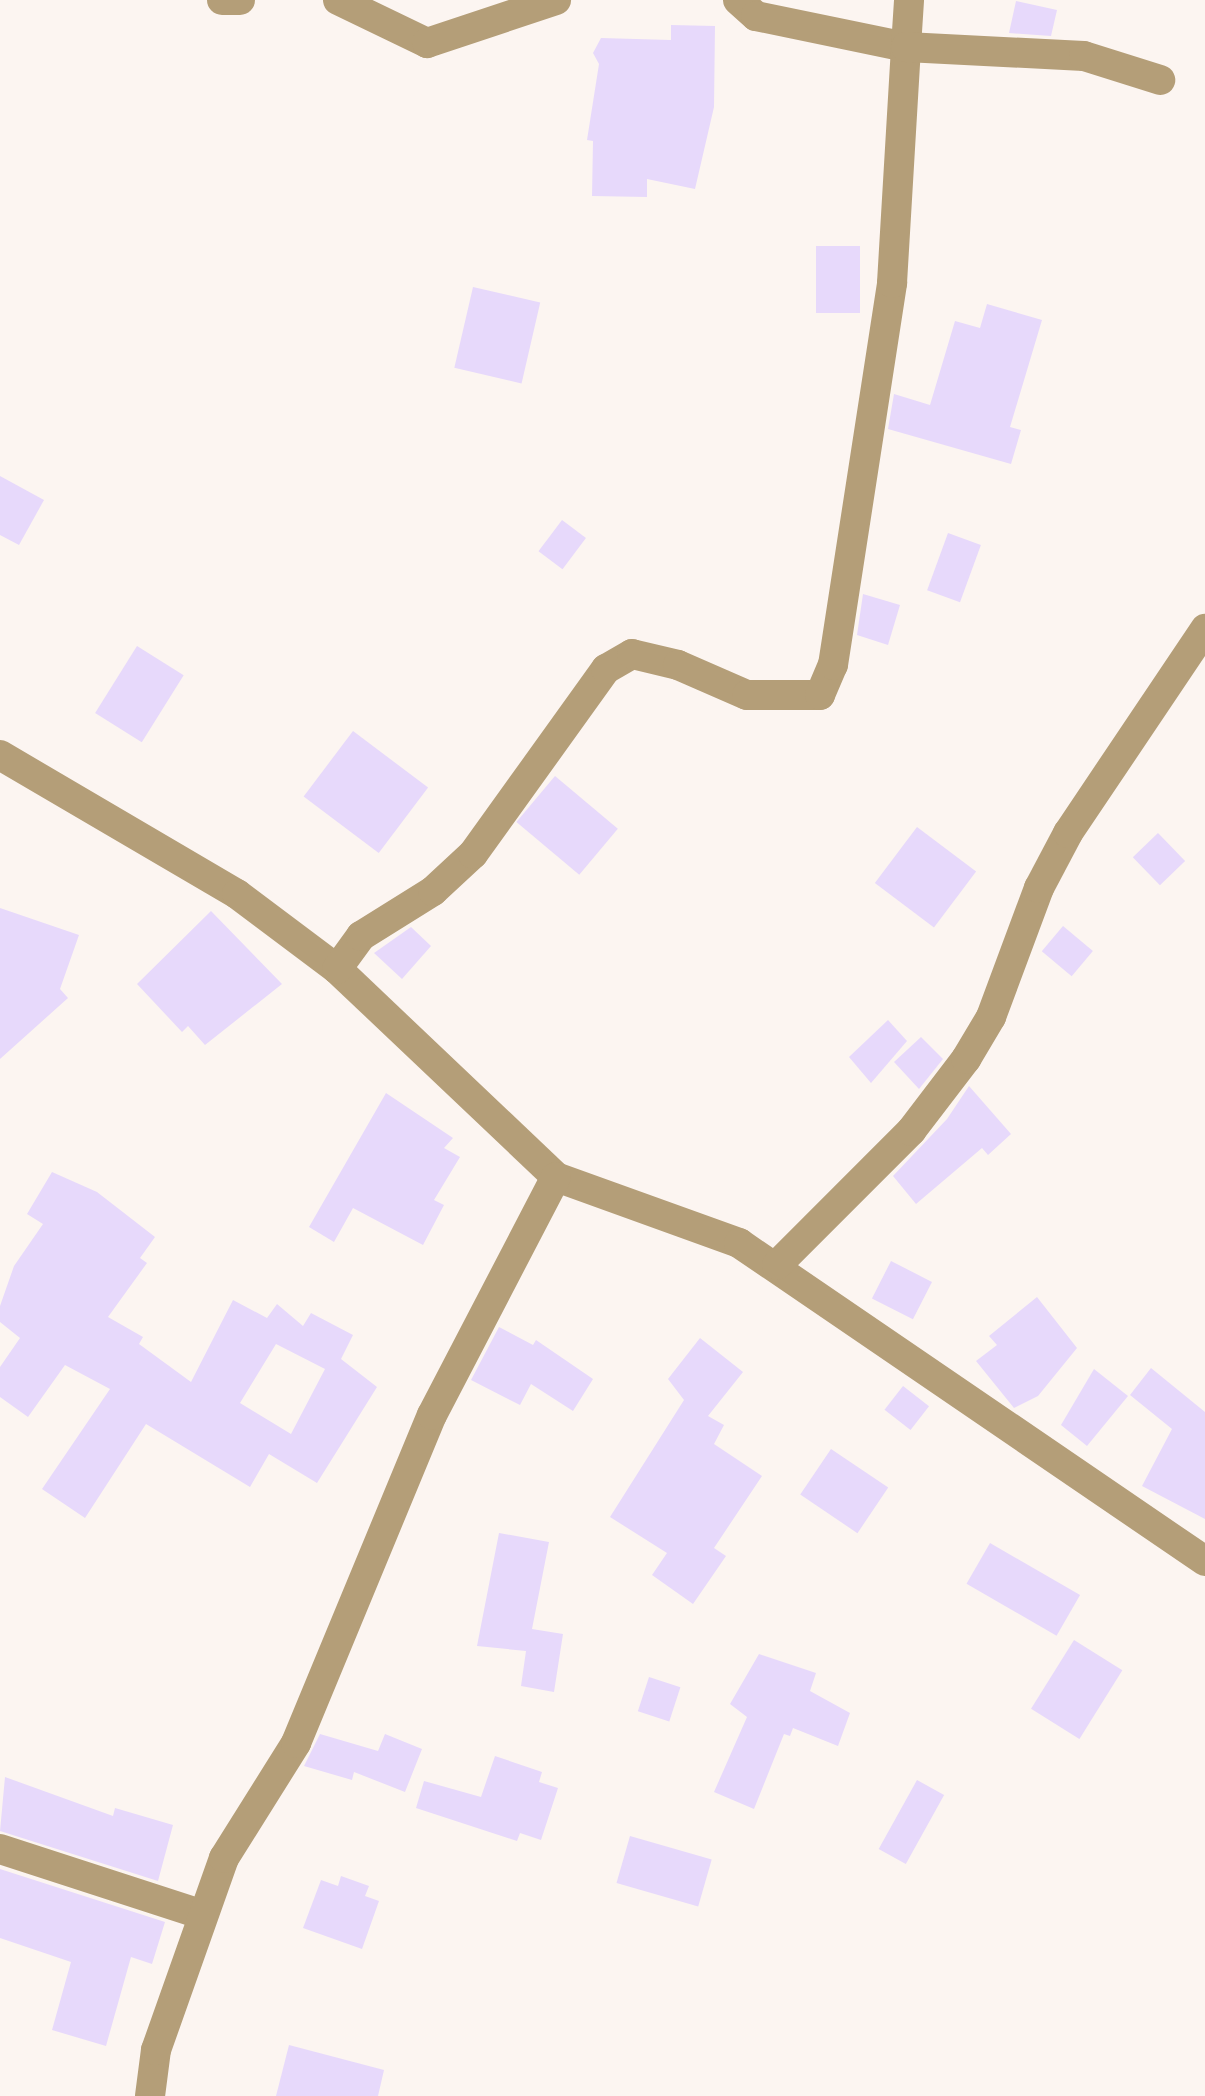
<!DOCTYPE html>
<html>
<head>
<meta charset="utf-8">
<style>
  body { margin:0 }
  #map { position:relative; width:1205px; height:2096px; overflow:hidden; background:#fcf5f1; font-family:Lato,sans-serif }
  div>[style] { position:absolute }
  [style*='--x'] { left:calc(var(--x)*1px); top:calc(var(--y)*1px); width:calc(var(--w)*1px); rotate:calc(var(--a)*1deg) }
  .building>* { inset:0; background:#e7d9fb; transform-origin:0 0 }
  .street>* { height:30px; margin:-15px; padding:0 15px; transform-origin:15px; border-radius:15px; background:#b49e78 }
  span { translate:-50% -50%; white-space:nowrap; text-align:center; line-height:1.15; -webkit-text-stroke:8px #fcf5f1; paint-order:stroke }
</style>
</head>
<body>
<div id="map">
  <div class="building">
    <i style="clip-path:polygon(1016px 1px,1057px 10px,1051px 36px,1009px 33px)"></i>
    <i style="clip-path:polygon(671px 25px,715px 26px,714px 107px,695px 189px,647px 179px,647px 197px,592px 196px,593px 141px,587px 140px,599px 64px,593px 53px,601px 38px,671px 40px)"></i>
    <i style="left:816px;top:246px;width:44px;height:67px"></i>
    <i style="left:473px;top:287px;width:69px;height:83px;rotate:13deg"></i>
    <i style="clip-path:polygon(987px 304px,1042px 320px,1010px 427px,1021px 430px,1011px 464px,888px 429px,894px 394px,930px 405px,955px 321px,980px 328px)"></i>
    <i style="clip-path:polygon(0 476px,44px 500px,19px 545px,0 535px)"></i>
    <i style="left:562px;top:520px;width:30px;height:39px;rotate:37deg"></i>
    <i style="left:948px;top:533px;width:35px;height:61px;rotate:20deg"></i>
    <i style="clip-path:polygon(863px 594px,900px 605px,888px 645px,857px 635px)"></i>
    <i style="left:137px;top:646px;width:55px;height:79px;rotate:32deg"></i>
    <i style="left:353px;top:731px;width:94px;height:82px;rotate:37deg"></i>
    <i style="left:555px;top:776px;width:82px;height:60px;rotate:40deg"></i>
    <i style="left:917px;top:827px;width:74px;height:70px;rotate:37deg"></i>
    <i style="left:1158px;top:833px;width:39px;height:35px;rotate:46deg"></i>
    <i style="clip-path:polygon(0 908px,79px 935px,60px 989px,68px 998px,0 1059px)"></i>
    <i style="clip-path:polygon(211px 911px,282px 984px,205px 1045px,188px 1026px,182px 1032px,137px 984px)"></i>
    <i style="left:1063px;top:926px;width:39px;height:33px;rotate:40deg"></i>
    <i style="clip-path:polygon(411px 927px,431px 946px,402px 979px,374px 953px)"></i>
    <i style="clip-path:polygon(888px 1020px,907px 1041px,871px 1083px,849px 1057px)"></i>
    <i style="clip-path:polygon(921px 1037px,943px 1059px,919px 1089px,894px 1062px)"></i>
    <i style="clip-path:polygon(969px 1086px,1011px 1134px,988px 1155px,982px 1148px,916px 1204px,893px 1176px,947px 1119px)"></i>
    <i style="clip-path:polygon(386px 1093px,453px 1138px,444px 1148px,460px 1157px,434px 1200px,444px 1205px,423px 1245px,353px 1208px,334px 1242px,309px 1227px)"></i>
    <i style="clip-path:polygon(evenodd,52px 1172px,97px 1192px,155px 1237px,140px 1258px,147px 1263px,108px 1317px,143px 1337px,139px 1344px,191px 1382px,233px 1300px,267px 1318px,277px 1304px,303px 1326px,311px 1313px,353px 1335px,341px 1359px,377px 1387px,317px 1483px,269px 1454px,250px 1487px,146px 1424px,85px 1518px,42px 1489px,110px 1389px,65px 1365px,28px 1417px,0 1397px,0 1367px,20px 1338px,0 1322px,0 1306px,14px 1266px,43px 1224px,27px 1214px,52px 1172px,276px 1344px,325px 1369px,291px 1434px,240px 1403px,276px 1344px)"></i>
    <i style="left:891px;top:1261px;width:46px;height:42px;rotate:27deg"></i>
    <i style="clip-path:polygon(1037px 1297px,1077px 1348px,1038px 1396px,1014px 1408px,976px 1361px,997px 1345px,989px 1336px)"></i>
    <i style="clip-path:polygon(499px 1327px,533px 1345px,536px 1340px,593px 1379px,573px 1411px,531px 1384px,520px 1405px,471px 1380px)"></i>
    <i style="clip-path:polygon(700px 1338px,743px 1372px,708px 1416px,724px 1425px,714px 1444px,762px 1476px,714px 1548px,726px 1556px,693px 1604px,652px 1575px,667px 1553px,610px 1517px,684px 1400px,668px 1379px)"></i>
    <i style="clip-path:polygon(1151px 1368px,1205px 1412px,1205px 1519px,1142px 1486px,1172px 1429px,1130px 1395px)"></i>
    <i style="clip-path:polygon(1094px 1369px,1128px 1396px,1087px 1446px,1061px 1425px)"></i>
    <i style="left:903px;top:1386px;width:33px;height:30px;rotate:38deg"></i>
    <i style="left:831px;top:1449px;width:69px;height:55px;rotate:34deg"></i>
    <i style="clip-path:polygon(499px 1533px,549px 1542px,532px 1629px,563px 1634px,554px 1692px,521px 1686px,526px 1651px,477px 1646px)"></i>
    <i style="left:990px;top:1543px;width:104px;height:47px;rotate:30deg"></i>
    <i style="left:1074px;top:1640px;width:57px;height:81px;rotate:32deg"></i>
    <i style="clip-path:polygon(759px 1654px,816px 1673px,810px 1691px,850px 1713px,838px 1746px,793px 1728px,790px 1736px,784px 1734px,754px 1809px,714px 1792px,747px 1717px,730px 1704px)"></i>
    <i style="left:649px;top:1677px;width:33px;height:36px;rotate:18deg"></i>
    <i style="clip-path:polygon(320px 1734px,378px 1751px,385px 1734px,422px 1749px,405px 1792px,354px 1772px,352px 1780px,304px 1766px)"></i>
    <i style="clip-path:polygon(495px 1756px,542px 1772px,539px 1782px,558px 1788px,541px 1840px,520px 1833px,517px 1841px,416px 1808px,424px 1781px,481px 1797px)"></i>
    <i style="clip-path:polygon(5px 1777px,113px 1816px,115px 1808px,173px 1825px,158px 1881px,0 1831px)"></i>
    <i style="left:917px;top:1780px;width:31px;height:79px;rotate:29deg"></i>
    <i style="left:630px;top:1836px;width:85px;height:49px;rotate:16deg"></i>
    <i style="clip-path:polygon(0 1869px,165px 1922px,152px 1964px,131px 1957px,106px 2046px,52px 2030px,71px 1962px,0 1938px)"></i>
    <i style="clip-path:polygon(341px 1876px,369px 1886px,365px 1896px,379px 1901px,362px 1949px,303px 1928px,321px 1880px,338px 1886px)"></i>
    <i style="clip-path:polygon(289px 2045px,384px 2070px,378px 2096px,276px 2096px)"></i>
  </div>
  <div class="street">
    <i style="--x:222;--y:0;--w:18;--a:0"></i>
    <i style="--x:338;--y:0;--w:99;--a:25.8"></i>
    <i style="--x:427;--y:43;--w:136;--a:-18.4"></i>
    <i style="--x:738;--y:0;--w:24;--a:42"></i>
    <i style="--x:756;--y:16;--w:153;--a:11.7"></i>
    <i style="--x:906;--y:47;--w:47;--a:-86.3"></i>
    <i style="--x:0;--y:755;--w:275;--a:30.4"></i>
    <i style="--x:237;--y:894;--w:125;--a:36.9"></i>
    <i style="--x:337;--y:969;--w:302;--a:43.5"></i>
    <i style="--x:556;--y:1177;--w:195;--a:19.8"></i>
    <i style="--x:739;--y:1243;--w:564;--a:34.31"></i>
    <i style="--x:337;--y:969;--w:41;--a:-54"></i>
    <i style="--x:361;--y:936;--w:85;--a:-32"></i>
    <i style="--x:433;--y:891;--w:54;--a:-42.8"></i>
    <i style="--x:473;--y:854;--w:228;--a:-54.3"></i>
    <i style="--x:606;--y:669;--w:30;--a:-30"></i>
    <i style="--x:632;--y:654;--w:47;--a:13.4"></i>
    <i style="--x:678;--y:665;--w:75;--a:23.5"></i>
    <i style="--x:747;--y:695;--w:73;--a:0"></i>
    <i style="--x:820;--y:695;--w:33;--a:-67"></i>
    <i style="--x:833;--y:665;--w:387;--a:-81.2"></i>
    <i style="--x:892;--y:283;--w:236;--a:-86.6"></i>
    <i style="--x:906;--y:47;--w:178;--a:2.9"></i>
    <i style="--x:1084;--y:56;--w:80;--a:17.5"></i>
    <i style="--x:777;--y:1265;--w:190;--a:-45"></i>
    <i style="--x:911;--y:1131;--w:91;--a:-52.6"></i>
    <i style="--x:966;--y:1059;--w:49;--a:-59.2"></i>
    <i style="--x:991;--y:1017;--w:138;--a:-69.6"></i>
    <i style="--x:1039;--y:888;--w:62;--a:-62.2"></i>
    <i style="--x:1068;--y:833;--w:246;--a:-56.1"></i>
    <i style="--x:0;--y:1849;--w:213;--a:18"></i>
    <i style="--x:150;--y:2096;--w:46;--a:-82.6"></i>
    <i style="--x:156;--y:2050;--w:204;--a:-70.5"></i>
    <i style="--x:224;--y:1858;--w:136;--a:-57.9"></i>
    <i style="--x:296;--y:1743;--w:355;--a:-67.5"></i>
    <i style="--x:432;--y:1415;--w:268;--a:-62.5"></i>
  </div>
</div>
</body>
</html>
